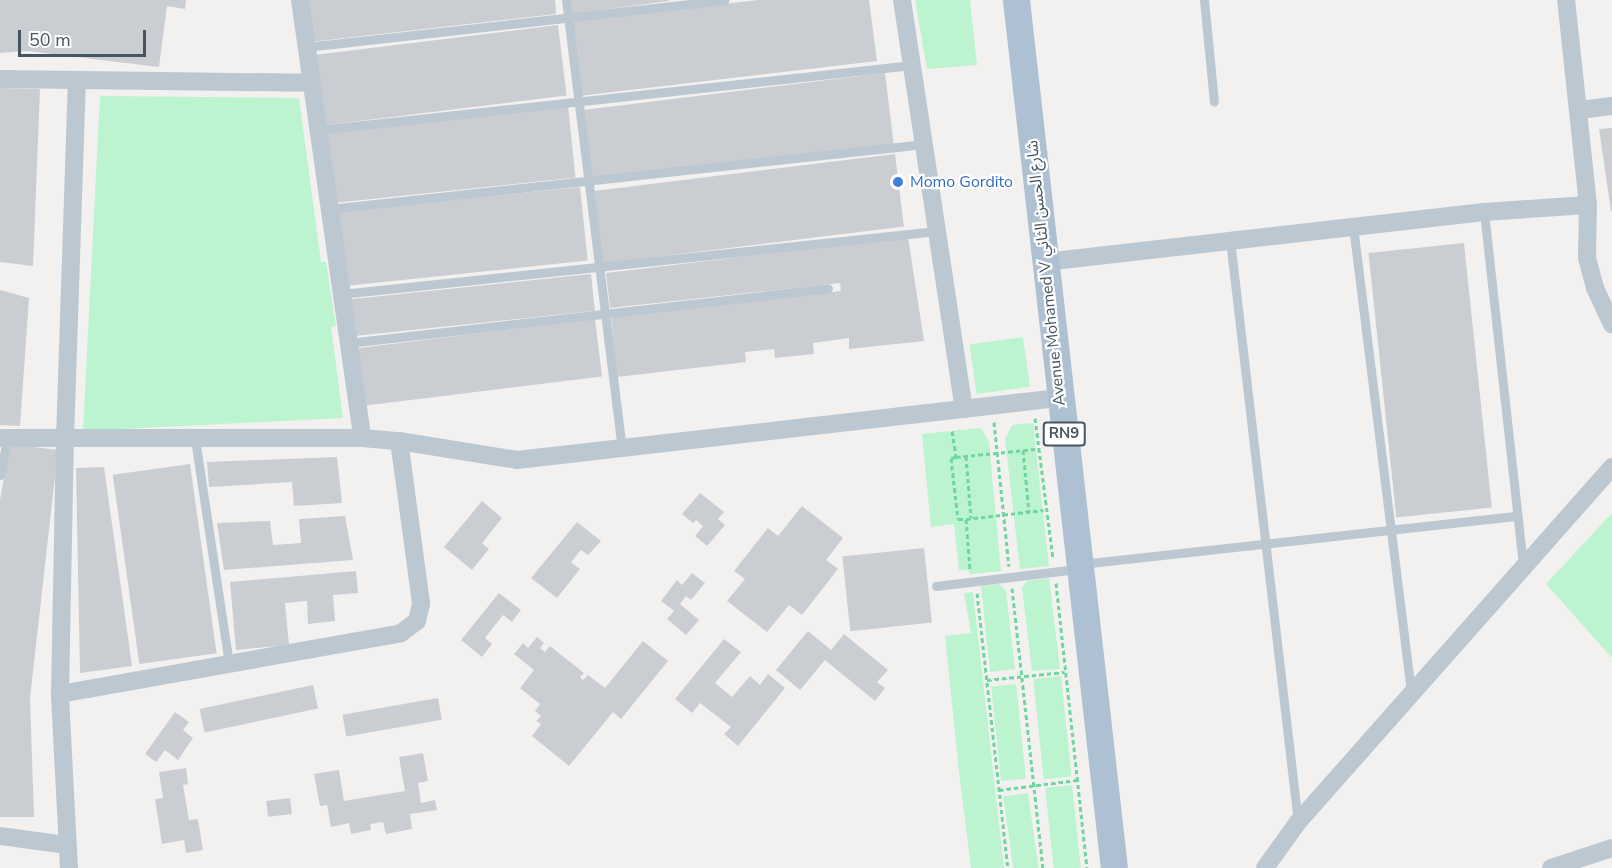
<!DOCTYPE html>
<html>
<head>
<meta charset="utf-8">
<style>
  body { margin:0 }
  #map { position:relative; width:1612px; height:868px; overflow:hidden; background:#f3f0f0; font-family:"Nunito Sans","Noto Sans Arabic",sans-serif }
  div>[style] { position:absolute }
  [style*='--x'] { left:calc(var(--x)*1px); top:calc(var(--y)*1px); width:calc(var(--w)*1px); rotate:calc(var(--a)*1deg) }
  .green>* { inset:0; background:#bbf4cf; transform-origin:0 0 }
  .building>* { inset:0; background:#caced3; transform-origin:0 0 }
  .path>* { height:3px; margin-top:-1.5px; transform-origin:0; background:repeating-linear-gradient(90deg,#6ed69f 0 4.5px,transparent 0 7.5px) }
  .service>* { height:9px; margin:-4.5px; padding:0 4.5px; transform-origin:4.5px; border-radius:4.5px; background:#bcc8d1 }
  .minor>* { height:18px; margin:-9px; padding:0 9px; transform-origin:9px; border-radius:9px; background:#bcc8d1 }
  .primary>* { height:27px; margin:-13.5px; padding:0 13.5px; transform-origin:13.5px; border-radius:13.5px; background:#adc1d2 }
  .dots>* { width:16px; height:16px; translate:-50% -50%; box-sizing:border-box; border:3px solid #fff; border-radius:50% }
  span { translate:-50% -50%; white-space:nowrap; text-align:center; line-height:1.15; -webkit-text-stroke:4.5px #fff; paint-order:stroke }
  .shield-label span { padding:2px 4px; background:#fff; border:2px solid; border-radius:4px; -webkit-text-stroke-width:0 }
  .shield-label { font-size:15px; color:#465560; font-weight:700 }
  .shop-label { font-size:16px; color:#366cbe }
  .left { translate:0 -50%; text-align:left }
  .street-label { font-size:16px; color:#465560 }
  .scale { position:absolute; left:18px; top:30px; width:128px; height:27px; box-sizing:border-box; border:3px solid #465560; border-top:0; padding-left:8px; font-size:18px; line-height:21px; white-space:nowrap; color:#465560; -webkit-text-stroke:4px #fff; paint-order:stroke }
</style>
</head>
<body>
<div id="map">
  <div class="green">
    <i style="clip-path:polygon(915px 0,970px 0,977px 65px,927px 69px)"></i>
    <i style="clip-path:polygon(100px 96px,299px 98px,321px 262px,326px 262px,336px 326px,331px 327px,343px 418px,83px 431px)"></i>
    <i style="left:1023px;top:337px;width:50px;height:54px;rotate:82deg"></i>
    <i style="clip-path:polygon(1033px 423px,1049px 566px,1020px 569px,1005px 439px,1012px 425px)"></i>
    <i style="clip-path:polygon(981px 428px,989px 442px,1001px 571px,971px 574px,967px 570px,959px 570px,954px 524px,931px 527px,922px 434px)"></i>
    <i style="clip-path:polygon(1612px 513px,1612px 658px,1546px 584px)"></i>
    <i style="clip-path:polygon(1049px 578px,1060px 669px,1032px 671px,1022px 588px,1027px 581px)"></i>
    <i style="clip-path:polygon(999px 584px,1006px 591px,1015px 669px,990px 672px,981px 586px)"></i>
    <i style="clip-path:polygon(973px 592px,1004px 868px,971px 868px,959px 772px,945px 636px,971px 633px,964px 593px)"></i>
    <i style="left:1061px;top:676px;width:101px;height:28px;rotate:84deg"></i>
    <i style="left:1016px;top:684px;width:95px;height:25px;rotate:84deg"></i>
    <i style="left:1072px;top:785px;width:83px;height:27px;rotate:84deg"></i>
    <i style="left:1028px;top:793px;width:76px;height:25px;rotate:82deg"></i>
  </div>
  <div class="building">
    <i style="clip-path:polygon(0 0,186px 0,185px 9px,167px 6px,159px 67px,28px 51px,0 53px)"></i>
    <i style="clip-path:polygon(305px 0,555px 0,556px 14px,310px 42px)"></i>
    <i style="clip-path:polygon(569px 0,669px 0,669px 1px,571px 14px)"></i>
    <i style="clip-path:polygon(758px 0,869px 0,877px 61px,579px 96px,570px 22px)"></i>
    <i style="left:558px;top:25px;width:71px;height:248px;rotate:83deg"></i>
    <i style="left:885px;top:73px;width:72px;height:304px;rotate:83deg"></i>
    <i style="clip-path:polygon(0 88px,40px 89px,33px 266px,0 262px)"></i>
    <i style="left:568px;top:106px;width:72px;height:248px;rotate:84deg"></i>
    <i style="clip-path:polygon(1612px 128px,1612px 211px,1611px 211px,1599px 129px)"></i>
    <i style="left:895px;top:154px;width:73px;height:305px;rotate:83deg"></i>
    <i style="left:580px;top:187px;width:74px;height:246px;rotate:84deg"></i>
    <i style="clip-path:polygon(908px 237px,924px 341px,849px 349px,849px 338px,813px 343px,814px 354px,775px 358px,774px 349px,745px 352px,746px 362px,617px 377px,611px 317px,841px 291px,840px 283px,610px 308px,606px 273px)"></i>
    <i style="left:1464px;top:243px;width:266px;height:96px;rotate:84deg"></i>
    <i style="left:591px;top:274px;width:37px;height:244px;rotate:84deg"></i>
    <i style="clip-path:polygon(0 290px,29px 298px,20px 426px,0 425px)"></i>
    <i style="left:595px;top:319px;width:58px;height:244px;rotate:83deg"></i>
    <i style="clip-path:polygon(10px 444px,58px 450px,30px 698px,34px 817px,0 817px,0 500px)"></i>
    <i style="clip-path:polygon(337px 457px,342px 503px,294px 506px,292px 482px,209px 487px,207px 462px)"></i>
    <i style="left:190px;top:464px;width:191px;height:78px;rotate:82deg"></i>
    <i style="clip-path:polygon(104px 467px,132px 666px,80px 673px,76px 468px)"></i>
    <i style="clip-path:polygon(700px 493px,724px 512px,718px 519px,725px 525px,707px 546px,695px 536px,703px 526px,696px 520px,693px 523px,682px 514px)"></i>
    <i style="clip-path:polygon(482px 501px,502px 518px,482px 543px,489px 549px,472px 570px,444px 547px)"></i>
    <i style="clip-path:polygon(802px 506px,843px 538px,826px 560px,838px 569px,802px 615px,789px 605px,767px 632px,727px 601px,745px 579px,734px 571px,768px 528px,778px 536px)"></i>
    <i style="clip-path:polygon(345px 516px,353px 560px,224px 570px,217px 523px,270px 521px,273px 545px,301px 543px,299px 519px)"></i>
    <i style="clip-path:polygon(577px 522px,601px 541px,588px 555px,581px 550px,571px 562px,580px 569px,557px 598px,531px 578px)"></i>
    <i style="left:924px;top:548px;width:75px;height:82px;rotate:84deg"></i>
    <i style="clip-path:polygon(356px 571px,358px 593px,333px 595px,335px 621px,308px 624px,307px 601px,285px 603px,289px 645px,236px 650px,230px 582px)"></i>
    <i style="clip-path:polygon(692px 573px,705px 583px,691px 600px,686px 596px,680px 604px,699px 620px,686px 635px,667px 619px,674px 611px,661px 601px,677px 580px,682px 585px)"></i>
    <i style="clip-path:polygon(499px 593px,521px 610px,512px 622px,503px 615px,485px 638px,492px 644px,482px 657px,461px 640px)"></i>
    <i style="clip-path:polygon(808px 631px,831px 650px,844px 634px,888px 670px,877px 682px,885px 688px,875px 701px,825px 660px,800px 690px,776px 670px)"></i>
    <i style="clip-path:polygon(537px 637px,544px 643px,540px 648px,545px 652px,550px 646px,584px 673px,580px 677px,583px 680px,588px 675px,605px 688px,643px 641px,668px 661px,621px 719px,613px 712px,569px 766px,532px 736px,541px 724px,536px 721px,541px 716px,535px 711px,540px 704px,520px 688px,534px 670px,514px 654px,523px 643px,528px 648px)"></i>
    <i style="clip-path:polygon(724px 639px,741px 652px,715px 683px,732px 697px,750px 676px,760px 685px,768px 674px,785px 688px,738px 746px,724px 734px,731px 727px,700px 703px,692px 713px,675px 699px)"></i>
    <i style="left:313px;top:685px;width:24px;height:116px;rotate:78deg"></i>
    <i style="left:438px;top:698px;width:22px;height:97px;rotate:80deg"></i>
    <i style="clip-path:polygon(175px 712px,189px 722px,183px 730px,193px 738px,178px 760px,165px 750px,156px 762px,145px 754px)"></i>
    <i style="clip-path:polygon(423px 753px,428px 781px,418px 783px,421px 803px,435px 800px,437px 810px,410px 814px,412px 829px,386px 834px,383px 822px,370px 824px,371px 830px,351px 834px,349px 823px,331px 827px,327px 805px,320px 806px,314px 774px,339px 770px,344px 801px,405px 791px,399px 757px)"></i>
    <i style="clip-path:polygon(186px 768px,188px 784px,183px 785px,189px 820px,198px 819px,203px 850px,186px 853px,184px 840px,162px 844px,155px 799px,163px 798px,159px 772px)"></i>
    <i style="left:290px;top:798px;width:16px;height:24px;rotate:83deg"></i>
  </div>
  <div class="path">
    <i style="--x:1035;--y:418;--w:142;--a:82.7"></i>
    <i style="--x:994;--y:422;--w:145;--a:84.1"></i>
    <i style="--x:952;--y:431;--w:26;--a:81"></i>
    <i style="--x:956;--y:457;--w:5;--a:169"></i>
    <i style="--x:951;--y:458;--w:61;--a:83.5"></i>
    <i style="--x:958;--y:519;--w:8;--a:0"></i>
    <i style="--x:966;--y:519;--w:51;--a:85.5"></i>
    <i style="--x:1023;--y:450;--w:62;--a:84.5"></i>
    <i style="--x:966;--y:456;--w:62;--a:85.4"></i>
    <i style="--x:956;--y:457;--w:80;--a:-5.7"></i>
    <i style="--x:966;--y:519;--w:78;--a:-6.7"></i>
    <i style="--x:1056;--y:583;--w:287;--a:83.8"></i>
    <i style="--x:1012;--y:588;--w:282;--a:83.7"></i>
    <i style="--x:977;--y:593;--w:277;--a:83.6"></i>
    <i style="--x:987;--y:680;--w:78;--a:-5.9"></i>
    <i style="--x:999;--y:790;--w:79;--a:-7.3"></i>
  </div>
  <div class="service">
    <i style="--x:566;--y:0;--w:451;--a:82.9"></i>
    <i style="--x:1204;--y:0;--w:102;--a:84.4"></i>
    <i style="--x:306;--y:47;--w:421;--a:-6.4"></i>
    <i style="--x:317;--y:130;--w:599;--a:-6.23"></i>
    <i style="--x:329;--y:209;--w:599;--a:-6.23"></i>
    <i style="--x:1484;--y:212;--w:358;--a:83.7"></i>
    <i style="--x:1353;--y:226;--w:472;--a:82.9"></i>
    <i style="--x:1230;--y:240;--w:586;--a:83.34"></i>
    <i style="--x:341;--y:294;--w:599;--a:-6.03"></i>
    <i style="--x:348;--y:343;--w:483;--a:-6.5"></i>
    <i style="--x:195;--y:439;--w:228;--a:81.4"></i>
    <i style="--x:0;--y:475;--w:38;--a:-79"></i>
    <i style="--x:1081;--y:564;--w:439;--a:-6.3"></i>
    <i style="--x:936;--y:586;--w:142;--a:-6.9"></i>
  </div>
  <div class="minor">
    <i style="--x:300;--y:0;--w:442;--a:81.9"></i>
    <i style="--x:902;--y:0;--w:414;--a:81.4"></i>
    <i style="--x:0;--y:79;--w:310;--a:0.7"></i>
    <i style="--x:1579;--y:110;--w:33;--a:-7"></i>
    <i style="--x:1588;--y:205;--w:53;--a:91.1"></i>
    <i style="--x:1587;--y:258;--w:31;--a:75"></i>
    <i style="--x:1595;--y:288;--w:40;--a:65"></i>
    <i style="--x:1045;--y:262;--w:442;--a:-6.5"></i>
    <i style="--x:1484;--y:212;--w:104;--a:-3.9"></i>
    <i style="--x:1588;--y:205;--w:206;--a:-96.1"></i>
    <i style="--x:0;--y:438;--w:362;--a:0"></i>
    <i style="--x:362;--y:438;--w:37;--a:5"></i>
    <i style="--x:399;--y:441;--w:120;--a:9.1"></i>
    <i style="--x:517;--y:460;--w:546;--a:-6.53"></i>
    <i style="--x:60;--y:694;--w:346;--a:-10.1"></i>
    <i style="--x:401;--y:633;--w:20;--a:-37"></i>
    <i style="--x:417;--y:621;--w:18;--a:-77"></i>
    <i style="--x:421;--y:603;--w:163;--a:-97.7"></i>
    <i style="--x:0;--y:836;--w:68;--a:7.7"></i>
    <i style="--x:69;--y:868;--w:174;--a:-93"></i>
    <i style="--x:60;--y:694;--w:255;--a:-88.9"></i>
    <i style="--x:65;--y:439;--w:359;--a:-88.1"></i>
    <i style="--x:1265;--y:868;--w:57;--a:-54.3"></i>
    <i style="--x:1298;--y:822;--w:474;--a:-48.5"></i>
    <i style="--x:1551;--y:868;--w:64;--a:-18.2"></i>
  </div>
  <div class="primary">
    <i style="--x:1016;--y:0;--w:874;--a:83.56"></i>
  </div>
  <div class="dots">
    <i style="left:898px;top:182px;background:#3f7fe0"></i>
  </div>
  <div class="shield-label">
    <span style="left:1064px;top:434px">RN9</span>
  </div>
  <div class="shop-label">
    <span class="left" style="left:910px;top:182px">Momo Gordito</span>
  </div>
  <div class="street-label">
    <span style="left:1046px;top:273px;rotate:-96deg">Avenue Mohamed V شارع الحسن الثاني</span>
  </div>
  <div class="scale">50 m</div>
</div>
</body>
</html>
